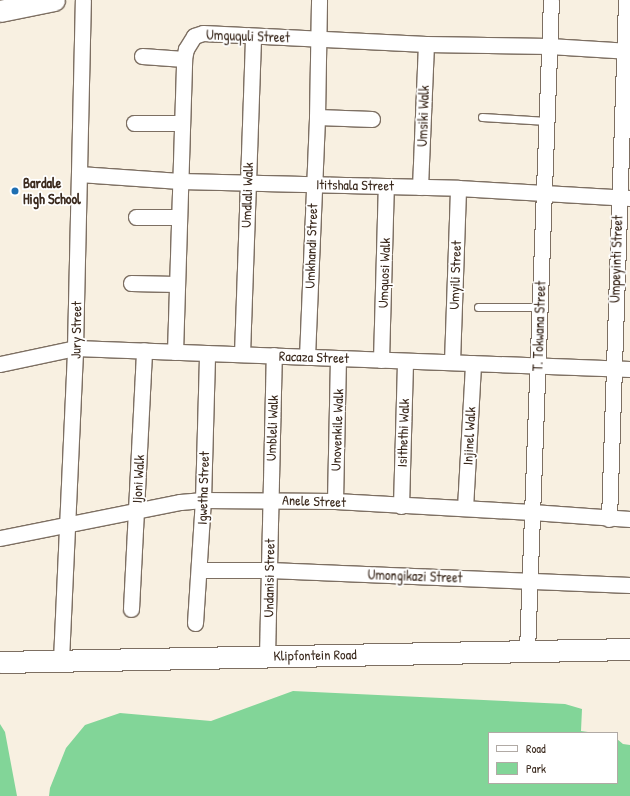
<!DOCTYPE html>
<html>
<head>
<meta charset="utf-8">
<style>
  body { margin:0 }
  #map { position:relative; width:630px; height:796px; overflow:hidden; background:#f8f0e1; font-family:"Patrick Hand",sans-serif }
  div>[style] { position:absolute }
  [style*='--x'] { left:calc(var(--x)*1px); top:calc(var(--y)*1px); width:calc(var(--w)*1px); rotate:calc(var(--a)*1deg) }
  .green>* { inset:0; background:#82d598 }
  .roads { filter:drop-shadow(1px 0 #7d6f62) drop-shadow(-1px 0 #7d6f62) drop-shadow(0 1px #7d6f62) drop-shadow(0 -1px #7d6f62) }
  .lane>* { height:7px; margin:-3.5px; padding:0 3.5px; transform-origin:3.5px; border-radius:3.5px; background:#fff }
  .street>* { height:15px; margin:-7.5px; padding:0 7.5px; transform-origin:7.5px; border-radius:7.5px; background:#fff }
  .secondary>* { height:21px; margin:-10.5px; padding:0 10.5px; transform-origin:10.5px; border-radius:10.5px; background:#fff }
  .dots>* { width:11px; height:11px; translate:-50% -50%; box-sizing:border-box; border:2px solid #fff; border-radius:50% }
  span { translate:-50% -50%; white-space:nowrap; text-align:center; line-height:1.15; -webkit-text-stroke:3.5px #fff; paint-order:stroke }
  .street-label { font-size:14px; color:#3b2a1e }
  .poi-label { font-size:14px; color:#3b2a1e; font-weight:700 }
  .left { translate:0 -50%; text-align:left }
  .legend { position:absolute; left:488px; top:732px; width:130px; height:52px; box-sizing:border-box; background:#fff; border:1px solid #b1aaa5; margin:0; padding:5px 7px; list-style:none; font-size:12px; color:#3b2a1e }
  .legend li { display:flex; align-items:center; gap:8px; height:20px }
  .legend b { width:20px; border:1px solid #b1aaa5 }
</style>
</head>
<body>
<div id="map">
  <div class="green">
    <i style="clip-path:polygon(293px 691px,565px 704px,582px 709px,581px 731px,595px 733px,489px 733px,489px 783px,617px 783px,617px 739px,623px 744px,630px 745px,630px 796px,49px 796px,50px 788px,66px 748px,85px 725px,120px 713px,211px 721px)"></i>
    <i style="clip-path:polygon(0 724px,5px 732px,17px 796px,0 796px)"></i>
  </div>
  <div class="roads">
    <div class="lane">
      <i style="--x:482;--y:117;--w:65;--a:3.5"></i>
      <i style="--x:478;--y:307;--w:62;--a:0"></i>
    </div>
    <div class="street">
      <i style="--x:142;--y:56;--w:42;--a:4.1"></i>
      <i style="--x:317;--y:117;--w:55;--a:2.1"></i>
      <i style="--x:134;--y:123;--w:48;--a:0"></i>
      <i style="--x:79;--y:174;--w:101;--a:4"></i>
      <i style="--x:180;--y:181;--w:278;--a:1.4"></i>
      <i style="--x:458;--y:188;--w:172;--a:3.3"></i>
      <i style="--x:420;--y:187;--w:143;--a:-87.6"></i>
      <i style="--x:136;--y:217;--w:43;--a:0"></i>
      <i style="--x:131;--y:283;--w:45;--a:1.3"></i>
      <i style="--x:175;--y:352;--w:293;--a:-88.2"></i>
      <i style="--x:184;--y:59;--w:10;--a:-79"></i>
      <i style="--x:186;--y:49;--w:15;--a:-58"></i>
      <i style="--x:194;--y:36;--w:9;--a:-18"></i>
      <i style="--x:203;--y:33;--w:223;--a:2.8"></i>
      <i style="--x:426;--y:44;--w:123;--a:0.9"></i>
      <i style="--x:549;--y:46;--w:81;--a:3.5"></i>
      <i style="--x:242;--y:354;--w:318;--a:-88"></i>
      <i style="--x:307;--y:357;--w:240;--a:-87.6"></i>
      <i style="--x:317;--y:117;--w:117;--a:-89"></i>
      <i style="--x:381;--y:360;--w:174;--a:-88.4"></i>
      <i style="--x:452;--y:362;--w:174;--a:-88"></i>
      <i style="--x:0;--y:364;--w:77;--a:-12"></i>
      <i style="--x:75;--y:348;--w:555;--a:2.17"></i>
      <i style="--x:335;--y:501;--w:143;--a:-88.8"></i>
      <i style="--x:401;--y:506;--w:145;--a:-88.4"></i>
      <i style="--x:465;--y:508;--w:145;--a:-86.8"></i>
      <i style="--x:609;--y:519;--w:519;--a:-88.12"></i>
      <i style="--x:0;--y:538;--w:184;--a:-11.3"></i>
      <i style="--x:180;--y:502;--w:23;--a:-5"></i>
      <i style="--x:203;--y:500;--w:132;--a:0.4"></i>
      <i style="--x:335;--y:501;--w:197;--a:3.2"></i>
      <i style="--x:532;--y:512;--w:98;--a:4.1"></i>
      <i style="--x:199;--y:570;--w:70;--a:0"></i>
      <i style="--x:269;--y:570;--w:361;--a:2.4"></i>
      <i style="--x:131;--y:609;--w:259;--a:-87.1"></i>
      <i style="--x:195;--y:623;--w:123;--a:-86.3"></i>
      <i style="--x:203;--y:500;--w:147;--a:-88.4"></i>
      <i style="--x:527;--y:651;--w:651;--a:-87.89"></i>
      <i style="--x:267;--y:656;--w:301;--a:-88.7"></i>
      <i style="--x:61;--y:660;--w:312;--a:-87.4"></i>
      <i style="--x:75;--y:348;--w:348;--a:-88.7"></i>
    </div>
    <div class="secondary">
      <i style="--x:0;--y:11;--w:55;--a:-11.5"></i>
      <i style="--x:0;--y:662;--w:630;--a:-1.18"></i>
    </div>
  </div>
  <div class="dots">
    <i style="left:15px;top:191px;background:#1f6fb2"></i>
  </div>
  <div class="street-label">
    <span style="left:248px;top:36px;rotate:2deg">Umguquli Street</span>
    <span style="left:423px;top:116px;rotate:-88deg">Umsiki Walk</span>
    <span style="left:355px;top:185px;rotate:1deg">Ititshala Street</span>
    <span style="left:247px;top:195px;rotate:-88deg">Umdlali Walk</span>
    <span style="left:311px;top:246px;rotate:-88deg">Umkhandi Street</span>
    <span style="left:616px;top:259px;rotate:-88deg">Umpeyinti Street</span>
    <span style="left:384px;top:273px;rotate:-88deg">Umquosi Walk</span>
    <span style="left:455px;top:275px;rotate:-88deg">Umyili Street</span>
    <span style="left:539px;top:326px;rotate:-88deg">T. Tokwana Street</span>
    <span style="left:76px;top:330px;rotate:-89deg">Jury Street</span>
    <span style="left:314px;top:357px;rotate:2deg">Racaza Street</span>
    <span style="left:272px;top:428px;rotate:-88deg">Umbleli Walk</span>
    <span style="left:337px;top:430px;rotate:-88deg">Unovenkile Walk</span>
    <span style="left:403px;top:433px;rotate:-88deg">Isithethi Walk</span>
    <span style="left:469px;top:436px;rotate:-87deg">Injinel Walk</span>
    <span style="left:138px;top:479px;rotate:-87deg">Ijoni Walk</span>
    <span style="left:203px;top:488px;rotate:-88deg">Igwetha Street</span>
    <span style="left:314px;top:501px;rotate:2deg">Anele Street</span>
    <span style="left:415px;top:576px;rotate:2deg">Umongikazi Street</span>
    <span style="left:269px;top:578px;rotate:-89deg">Undanisi Street</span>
    <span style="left:315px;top:655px;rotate:-1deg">Klipfontein Road</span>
  </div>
  <div class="poi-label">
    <span class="left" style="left:23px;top:191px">Bardale<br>High School</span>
  </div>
  <ul class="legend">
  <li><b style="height:5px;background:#fff"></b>Road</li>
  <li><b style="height:11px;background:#82d598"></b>Park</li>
  </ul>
</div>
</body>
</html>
